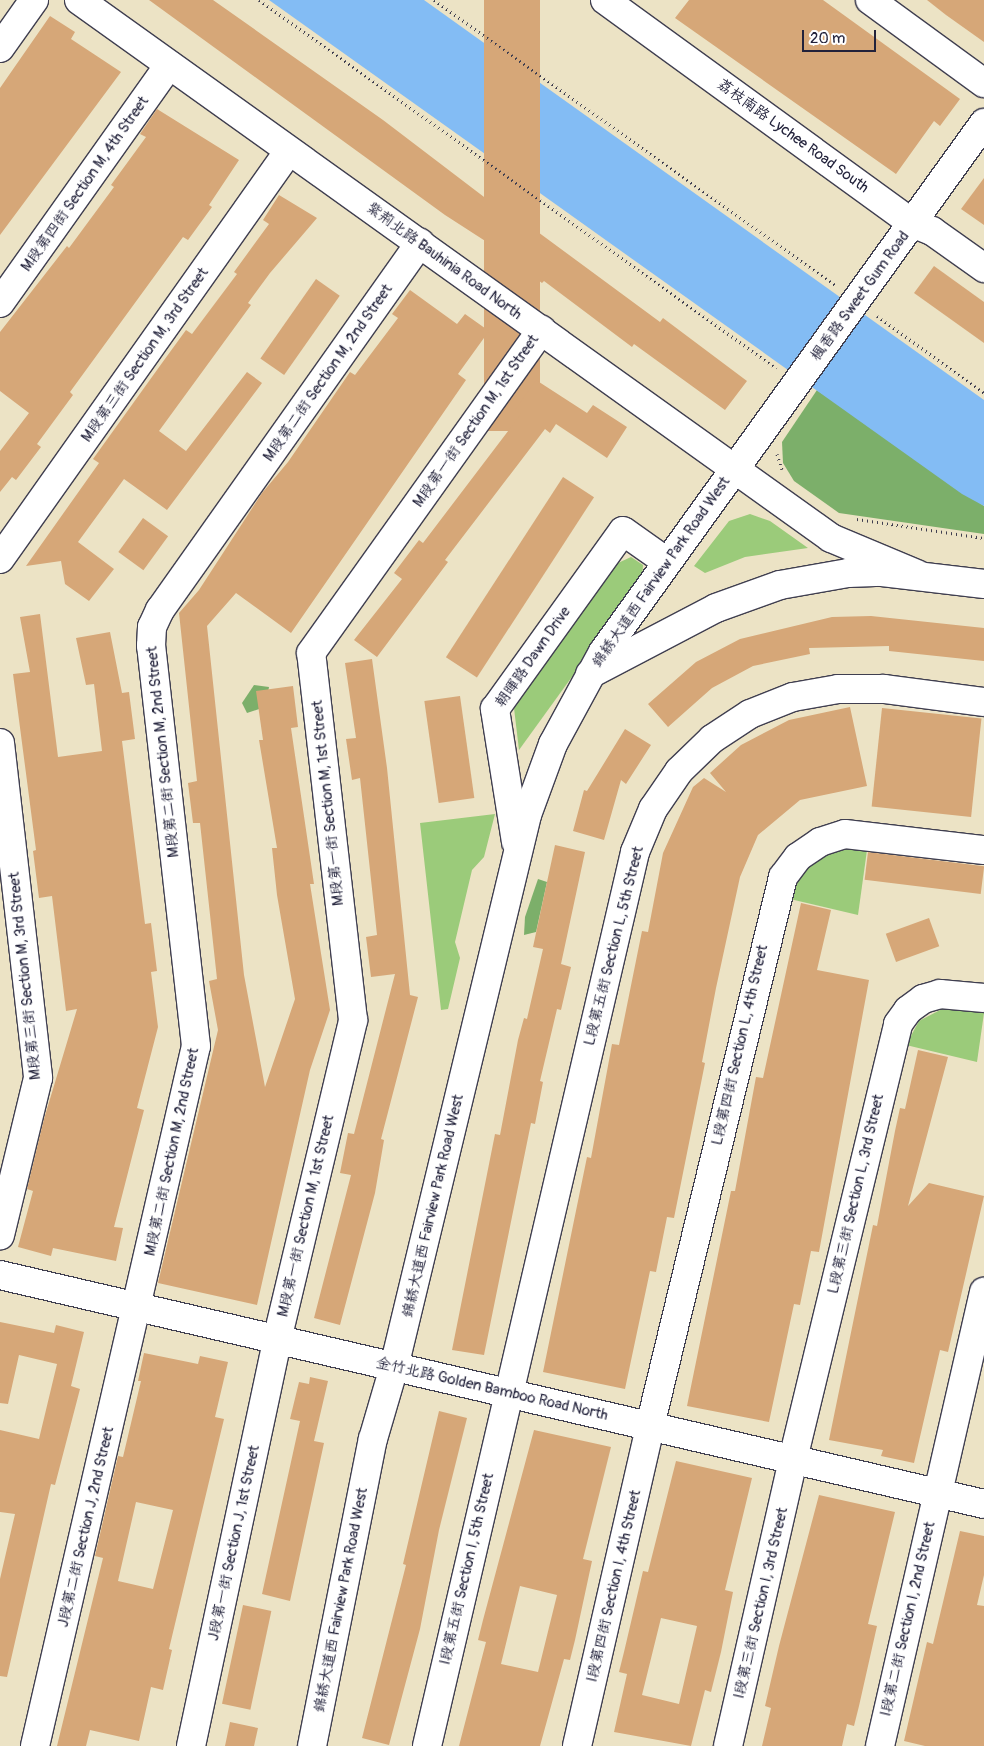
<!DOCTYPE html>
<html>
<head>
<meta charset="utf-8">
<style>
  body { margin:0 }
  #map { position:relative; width:984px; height:1746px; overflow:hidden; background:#ece3c5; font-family:Pangolin,"LXGW WenKai TC",sans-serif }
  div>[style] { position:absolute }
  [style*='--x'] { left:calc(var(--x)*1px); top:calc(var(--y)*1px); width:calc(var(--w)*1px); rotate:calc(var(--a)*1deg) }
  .green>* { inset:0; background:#9bcb7a }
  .forest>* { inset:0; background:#7caf6a }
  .water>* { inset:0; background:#83bcf4 }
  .building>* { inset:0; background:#d6a778; transform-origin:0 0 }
  .path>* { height:3px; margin-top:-1.5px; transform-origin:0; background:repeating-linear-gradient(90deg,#403f50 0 1px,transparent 0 5px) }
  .roads { filter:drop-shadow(1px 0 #403f50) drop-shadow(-1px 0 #403f50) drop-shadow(0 1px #403f50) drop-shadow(0 -1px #403f50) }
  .minor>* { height:28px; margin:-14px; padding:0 14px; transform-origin:14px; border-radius:14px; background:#fff }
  span { translate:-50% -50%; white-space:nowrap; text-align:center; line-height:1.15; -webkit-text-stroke:5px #fff; paint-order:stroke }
  .street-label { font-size:15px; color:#22223b }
  .scale { position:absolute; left:802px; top:30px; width:74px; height:22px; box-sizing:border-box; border:2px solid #22223b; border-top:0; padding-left:6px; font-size:15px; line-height:18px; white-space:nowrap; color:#22223b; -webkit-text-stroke:4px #fff; paint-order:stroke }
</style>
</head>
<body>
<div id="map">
  <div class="green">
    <i style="clip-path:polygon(750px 514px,770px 521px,808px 548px,745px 557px,705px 573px,694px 566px,729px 521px)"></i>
    <i style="clip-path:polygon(631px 557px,643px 565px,642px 580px,519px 750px,514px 708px,618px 563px)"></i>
    <i style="clip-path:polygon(495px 814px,484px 857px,472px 870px,455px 942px,460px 958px,448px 1009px,441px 1010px,420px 823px)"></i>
    <i style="clip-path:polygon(847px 849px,867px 850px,858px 915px,790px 899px,798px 881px,811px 865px,828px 854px)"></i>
    <i style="clip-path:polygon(942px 1009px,984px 1013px,977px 1062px,906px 1045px,919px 1021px)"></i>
  </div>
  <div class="forest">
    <i style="clip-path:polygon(817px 390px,984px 506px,984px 534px,839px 513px,794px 481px,783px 463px,782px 442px)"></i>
    <i style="clip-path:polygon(254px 685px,269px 687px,265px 707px,247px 713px,242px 703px)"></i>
    <i style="clip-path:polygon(538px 879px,547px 882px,536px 932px,524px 935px,525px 917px)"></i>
  </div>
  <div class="water">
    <i style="clip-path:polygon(269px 0,424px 0,984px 400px,984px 506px,962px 494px)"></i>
  </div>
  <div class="building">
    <i style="clip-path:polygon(149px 0,213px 0,383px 120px,521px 225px,523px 221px,660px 322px,663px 318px,747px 381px,725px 410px,634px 344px,632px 347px,544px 281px,542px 283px,493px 246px,445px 215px)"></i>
    <i style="left:484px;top:0;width:56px;height:431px"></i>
    <i style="clip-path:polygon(689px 0,823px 0,960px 99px,940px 126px,934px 121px,896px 174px,675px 18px)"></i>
    <i style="clip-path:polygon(927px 0,984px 0,984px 42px,946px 15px)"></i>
    <i style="clip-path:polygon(50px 16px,75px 32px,71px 39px,121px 72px,0 235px,0 88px)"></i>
    <i style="clip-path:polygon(157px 109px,239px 160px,209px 205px,212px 207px,188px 240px,183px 237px,70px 392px,73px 395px,37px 444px,41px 447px,16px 480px,12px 477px,0 492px,0 451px,29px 413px,0 391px,0 332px,67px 246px,69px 248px,114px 187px,111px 185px,146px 137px,140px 134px)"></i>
    <i style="clip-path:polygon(984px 178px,984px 225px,961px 209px)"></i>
    <i style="clip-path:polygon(279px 195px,317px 218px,270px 273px,248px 303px,251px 305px,159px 431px,186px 451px,247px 372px,262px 383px,167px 510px,124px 479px,78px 542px,114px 569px,89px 601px,65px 584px,61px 561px,26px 566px,99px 463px,93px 459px,162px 363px,186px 330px,192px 334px,237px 274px,234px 272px,269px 224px,263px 220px)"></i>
    <i style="clip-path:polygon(934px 266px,984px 302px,984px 343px,914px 293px)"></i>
    <i style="left:316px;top:279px;width:29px;height:97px;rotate:35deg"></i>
    <i style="clip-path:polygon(410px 290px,457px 324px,465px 314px,489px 331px,458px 374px,466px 380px,291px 633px,236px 593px,207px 626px,244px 975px,265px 1087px,295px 999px,277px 895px,272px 848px,277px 848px,259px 740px,263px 740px,256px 691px,293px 686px,298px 727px,291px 728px,314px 884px,310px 884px,330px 1010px,310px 1070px,257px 1305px,158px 1283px,218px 1030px,209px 981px,217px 979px,200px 823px,193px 823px,188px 783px,197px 781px,179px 613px,199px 590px,262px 493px,288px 462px,350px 372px,355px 375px,398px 318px,392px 314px)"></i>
    <i style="clip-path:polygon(536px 380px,587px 413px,593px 405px,627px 427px,607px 458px,556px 424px,550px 433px,545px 429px,445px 560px,448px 562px,377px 657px,354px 640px,402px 579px,394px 573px,419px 540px,423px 543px,521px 414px,515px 410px)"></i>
    <i style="left:563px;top:477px;width:37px;height:215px;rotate:33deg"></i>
    <i style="left:143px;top:518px;width:31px;height:42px;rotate:36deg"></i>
    <i style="clip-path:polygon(40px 614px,58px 757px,102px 751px,94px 684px,86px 685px,76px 638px,110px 632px,122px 693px,129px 692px,135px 739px,122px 741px,145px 924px,151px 923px,157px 971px,151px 972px,158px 1027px,137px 1108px,144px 1110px,114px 1227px,123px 1228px,116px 1261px,53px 1248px,51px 1256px,18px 1247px,33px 1191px,27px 1189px,44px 1119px,77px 1009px,66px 1011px,52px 896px,39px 898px,33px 851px,36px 850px,13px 674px,30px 672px,20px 617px)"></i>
    <i style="clip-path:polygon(871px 616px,984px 628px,984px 661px,889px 651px,889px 646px,809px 648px,810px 654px,753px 666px,712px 688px,668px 727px,648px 704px,696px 662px,740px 639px,832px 617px)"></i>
    <i style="clip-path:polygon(372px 659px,387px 768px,410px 995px,418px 997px,381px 1139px,384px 1140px,375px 1193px,340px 1325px,314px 1318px,351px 1175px,340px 1173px,348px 1133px,354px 1134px,395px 974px,371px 977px,366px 937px,377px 935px,360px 778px,352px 780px,346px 739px,356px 738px,345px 663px)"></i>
    <i style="left:460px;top:696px;width:103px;height:36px;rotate:82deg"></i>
    <i style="clip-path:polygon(850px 707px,867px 786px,800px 800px,758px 835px,740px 877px,716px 988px,702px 1062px,705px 1063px,674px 1218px,667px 1217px,656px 1272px,650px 1271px,625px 1389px,543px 1372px,587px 1157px,591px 1158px,612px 1044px,619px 1045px,642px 931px,648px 932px,663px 853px,693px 787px,704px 778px,726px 792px,710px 773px,741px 745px,789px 720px)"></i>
    <i style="left:882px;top:708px;width:100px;height:99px;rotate:6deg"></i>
    <i style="clip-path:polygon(625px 729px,651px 745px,626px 784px,621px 780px,604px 840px,573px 831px,584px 790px,587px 791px)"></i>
    <i style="clip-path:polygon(555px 845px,585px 852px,561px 964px,571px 967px,561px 1010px,557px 1009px,540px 1081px,543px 1082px,535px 1124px,531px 1123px,484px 1355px,452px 1350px,495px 1134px,500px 1135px,518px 1040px,524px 1018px,527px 1019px,543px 949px,533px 947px)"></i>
    <i style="left:868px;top:852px;width:117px;height:28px;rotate:7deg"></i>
    <i style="clip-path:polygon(801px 903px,831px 910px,817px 970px,869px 980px,819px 1252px,811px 1251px,800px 1305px,794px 1304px,769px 1422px,687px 1406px,731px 1191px,735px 1191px,756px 1077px,763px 1078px)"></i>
    <i style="left:929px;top:918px;width:30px;height:46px;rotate:70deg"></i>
    <i style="clip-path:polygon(918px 1050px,948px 1057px,908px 1206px,929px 1183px,984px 1196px,948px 1352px,940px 1350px,914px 1463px,881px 1456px,883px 1450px,829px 1440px,873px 1225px,877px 1226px,895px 1131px,900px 1108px,905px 1109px)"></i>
    <i style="clip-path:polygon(0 1322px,54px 1333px,56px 1325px,84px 1332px,71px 1386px,80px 1389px,55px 1485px,51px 1484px,7px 1677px,0 1676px,0 1579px,15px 1514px,0 1512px,0 1430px,39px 1439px,57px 1364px,19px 1355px,8px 1404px,0 1403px)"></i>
    <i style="clip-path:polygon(evenodd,144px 1353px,198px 1364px,200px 1356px,228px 1362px,215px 1417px,224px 1419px,169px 1649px,172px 1650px,163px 1690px,151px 1687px,139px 1741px,90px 1730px,86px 1746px,57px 1746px,103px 1558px,95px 1556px,118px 1456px,123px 1457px,141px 1381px,138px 1381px,144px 1353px,136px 1502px,173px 1510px,153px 1589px,118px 1581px,136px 1502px)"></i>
    <i style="clip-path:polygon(310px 1377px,328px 1381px,314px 1441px,324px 1443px,290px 1601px,262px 1594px,300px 1421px,290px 1419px,299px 1382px,309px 1384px)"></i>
    <i style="clip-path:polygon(439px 1411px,467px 1418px,439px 1530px,420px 1629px,389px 1745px,362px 1738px,406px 1565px,403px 1564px)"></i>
    <i style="clip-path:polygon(evenodd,534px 1430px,611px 1447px,583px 1559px,592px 1561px,575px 1640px,570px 1660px,564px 1659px,540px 1746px,459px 1746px,486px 1642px,478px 1640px,483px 1620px,534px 1430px,520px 1586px,557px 1595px,538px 1672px,501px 1664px,520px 1586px)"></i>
    <i style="clip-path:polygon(evenodd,676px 1461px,752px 1478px,725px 1590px,733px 1592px,721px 1652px,711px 1692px,705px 1690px,691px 1746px,614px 1732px,627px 1674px,619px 1672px,624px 1652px,643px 1571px,648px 1572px,676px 1461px,661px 1618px,697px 1626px,679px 1704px,642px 1695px,661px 1618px)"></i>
    <i style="clip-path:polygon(819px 1495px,895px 1512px,868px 1624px,877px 1626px,859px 1706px,854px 1726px,847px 1724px,842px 1746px,762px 1746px,771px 1708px,765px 1706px,779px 1646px)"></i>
    <i style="clip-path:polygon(960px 1531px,984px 1536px,984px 1575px,977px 1605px,984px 1606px,984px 1746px,925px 1746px,904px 1741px,927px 1642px,933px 1644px)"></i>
    <i style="left:243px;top:1605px;width:29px;height:101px;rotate:12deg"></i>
    <i style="clip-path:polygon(230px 1722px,258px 1728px,254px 1746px,225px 1746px)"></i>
  </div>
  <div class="path">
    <i style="--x:259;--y:0;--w:635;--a:35.44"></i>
    <i style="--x:434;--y:0;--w:493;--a:35.4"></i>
    <i style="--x:877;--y:316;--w:132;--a:35.7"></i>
    <i style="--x:777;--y:454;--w:16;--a:72"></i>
    <i style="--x:857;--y:519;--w:128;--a:8.5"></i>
  </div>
  <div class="roads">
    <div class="minor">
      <i style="--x:79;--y:0;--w:925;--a:35.58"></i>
      <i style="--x:831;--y:538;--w:93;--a:22.7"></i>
      <i style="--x:605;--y:0;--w:379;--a:36"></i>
      <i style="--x:912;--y:223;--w:22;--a:22"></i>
      <i style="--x:932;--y:231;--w:64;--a:35.4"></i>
      <i style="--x:870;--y:0;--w:141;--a:36.1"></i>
      <i style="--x:0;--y:48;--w:59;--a:-54.7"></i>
      <i style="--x:0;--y:303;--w:292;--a:-54.6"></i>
      <i style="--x:0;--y:559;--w:500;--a:-54.7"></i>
      <i style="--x:590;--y:674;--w:142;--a:-27.6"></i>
      <i style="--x:716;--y:608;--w:68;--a:-19.8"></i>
      <i style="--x:780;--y:585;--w:69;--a:-10"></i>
      <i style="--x:848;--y:573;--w:34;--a:-2"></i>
      <i style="--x:882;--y:572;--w:103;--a:6.7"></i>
      <i style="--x:0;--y:743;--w:337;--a:83.5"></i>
      <i style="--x:38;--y:1078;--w:162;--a:103.6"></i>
      <i style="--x:516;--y:842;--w:135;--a:-99"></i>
      <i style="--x:495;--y:709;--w:219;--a:-54.3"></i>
      <i style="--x:623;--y:531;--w:54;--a:35.2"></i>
      <i style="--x:0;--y:1275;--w:1010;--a:13.1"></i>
      <i style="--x:35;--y:1746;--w:718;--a:-77.05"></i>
      <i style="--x:196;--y:1046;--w:403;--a:-96.4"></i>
      <i style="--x:151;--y:646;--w:19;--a:-87"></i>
      <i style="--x:152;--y:627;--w:19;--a:-65"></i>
      <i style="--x:160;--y:610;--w:450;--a:-54.7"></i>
      <i style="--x:191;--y:1746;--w:415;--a:-78"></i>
      <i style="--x:277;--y:1340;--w:329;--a:-76.6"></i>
      <i style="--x:353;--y:1020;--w:369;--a:-96.5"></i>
      <i style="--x:311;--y:653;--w:397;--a:-54.5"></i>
      <i style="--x:312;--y:1746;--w:313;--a:-78.8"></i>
      <i style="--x:373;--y:1439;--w:75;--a:-73.7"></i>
      <i style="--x:394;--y:1367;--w:568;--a:-76.45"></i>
      <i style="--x:527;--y:815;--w:76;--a:-69.9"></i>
      <i style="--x:553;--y:744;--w:105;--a:-61.5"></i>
      <i style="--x:603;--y:652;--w:652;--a:-54.24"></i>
      <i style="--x:427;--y:1746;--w:918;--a:-76.9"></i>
      <i style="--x:635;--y:852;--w:47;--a:-67.3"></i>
      <i style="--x:653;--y:809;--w:46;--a:-55.6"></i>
      <i style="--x:679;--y:771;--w:46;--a:-44.1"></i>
      <i style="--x:712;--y:739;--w:45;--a:-33.3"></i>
      <i style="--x:750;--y:714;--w:46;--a:-21.6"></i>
      <i style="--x:793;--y:697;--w:46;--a:-10.1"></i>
      <i style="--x:838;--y:689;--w:46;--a:0"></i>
      <i style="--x:884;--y:689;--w:101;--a:7.4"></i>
      <i style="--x:577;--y:1746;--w:328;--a:-77.1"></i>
      <i style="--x:650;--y:1426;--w:565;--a:-76.38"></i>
      <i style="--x:783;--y:877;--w:25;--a:-53"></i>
      <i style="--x:798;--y:857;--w:27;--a:-34"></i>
      <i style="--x:820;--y:842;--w:26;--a:-18"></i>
      <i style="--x:845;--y:834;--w:140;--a:6.6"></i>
      <i style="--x:728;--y:1746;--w:294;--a:-77.2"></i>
      <i style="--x:793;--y:1459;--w:447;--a:-76.4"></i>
      <i style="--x:898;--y:1024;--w:17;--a:-54"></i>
      <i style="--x:908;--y:1010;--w:19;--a:-36"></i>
      <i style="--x:923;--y:999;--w:18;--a:-16"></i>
      <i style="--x:940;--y:994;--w:44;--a:5.2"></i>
      <i style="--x:880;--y:1746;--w:466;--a:-77.1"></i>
    </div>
  </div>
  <div class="street-label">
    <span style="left:793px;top:136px;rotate:36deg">荔枝南路 Lychee Road South</span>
    <span style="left:85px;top:184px;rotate:-55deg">M段第四街 Section M, 4th Street</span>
    <span style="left:444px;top:261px;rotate:36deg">紫荊北路 Bauhinia Road North</span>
    <span style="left:860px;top:296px;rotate:-54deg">楓香路 Sweet Gum Road</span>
    <span style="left:145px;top:355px;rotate:-55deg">M段第三街 Section M, 3rd Street</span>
    <span style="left:328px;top:373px;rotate:-55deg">M段第二街 Section M, 2nd Street</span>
    <span style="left:476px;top:421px;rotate:-55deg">M段第一街 Section M, 1st Street</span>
    <span style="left:661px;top:572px;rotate:-55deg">錦綉大道西 Fairview Park Road West</span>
    <span style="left:533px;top:657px;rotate:-55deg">朝暉路 Dawn Drive</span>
    <span style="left:163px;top:752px;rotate:-96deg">M段第二街 Section M, 2nd Street</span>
    <span style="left:328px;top:803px;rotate:-96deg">M段第一街 Section M, 1st Street</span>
    <span style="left:614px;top:946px;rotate:-76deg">L段第五街 Section L, 5th Street</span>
    <span style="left:25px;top:976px;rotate:-96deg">M段第三街 Section M, 3rd Street</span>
    <span style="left:740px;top:1045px;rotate:-77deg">L段第四街 Section L, 4th Street</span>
    <span style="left:172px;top:1152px;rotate:-78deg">M段第二街 Section M, 2nd Street</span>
    <span style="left:856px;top:1194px;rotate:-77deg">L段第三街 Section L, 3rd Street</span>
    <span style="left:433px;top:1206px;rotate:-77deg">錦綉大道西 Fairview Park Road West</span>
    <span style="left:306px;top:1216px;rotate:-77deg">M段第一街 Section M, 1st Street</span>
    <span style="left:492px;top:1389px;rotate:13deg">金竹北路 Golden Bamboo Road North</span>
    <span style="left:86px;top:1527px;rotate:-77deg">J段第二街 Section J, 2nd Street</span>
    <span style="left:234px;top:1543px;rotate:-78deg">J段第一街 Section J, 1st Street</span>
    <span style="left:467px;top:1569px;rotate:-77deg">I段第五街 Section I, 5th Street</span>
    <span style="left:614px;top:1586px;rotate:-77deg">I段第四街 Section I, 4th Street</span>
    <span style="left:341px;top:1600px;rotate:-79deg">錦綉大道西 Fairview Park Road West</span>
    <span style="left:761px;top:1603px;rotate:-77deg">I段第三街 Section I, 3rd Street</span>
    <span style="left:908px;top:1619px;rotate:-77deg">I段第二街 Section I, 2nd Street</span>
  </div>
  <div class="scale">20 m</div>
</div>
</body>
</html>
